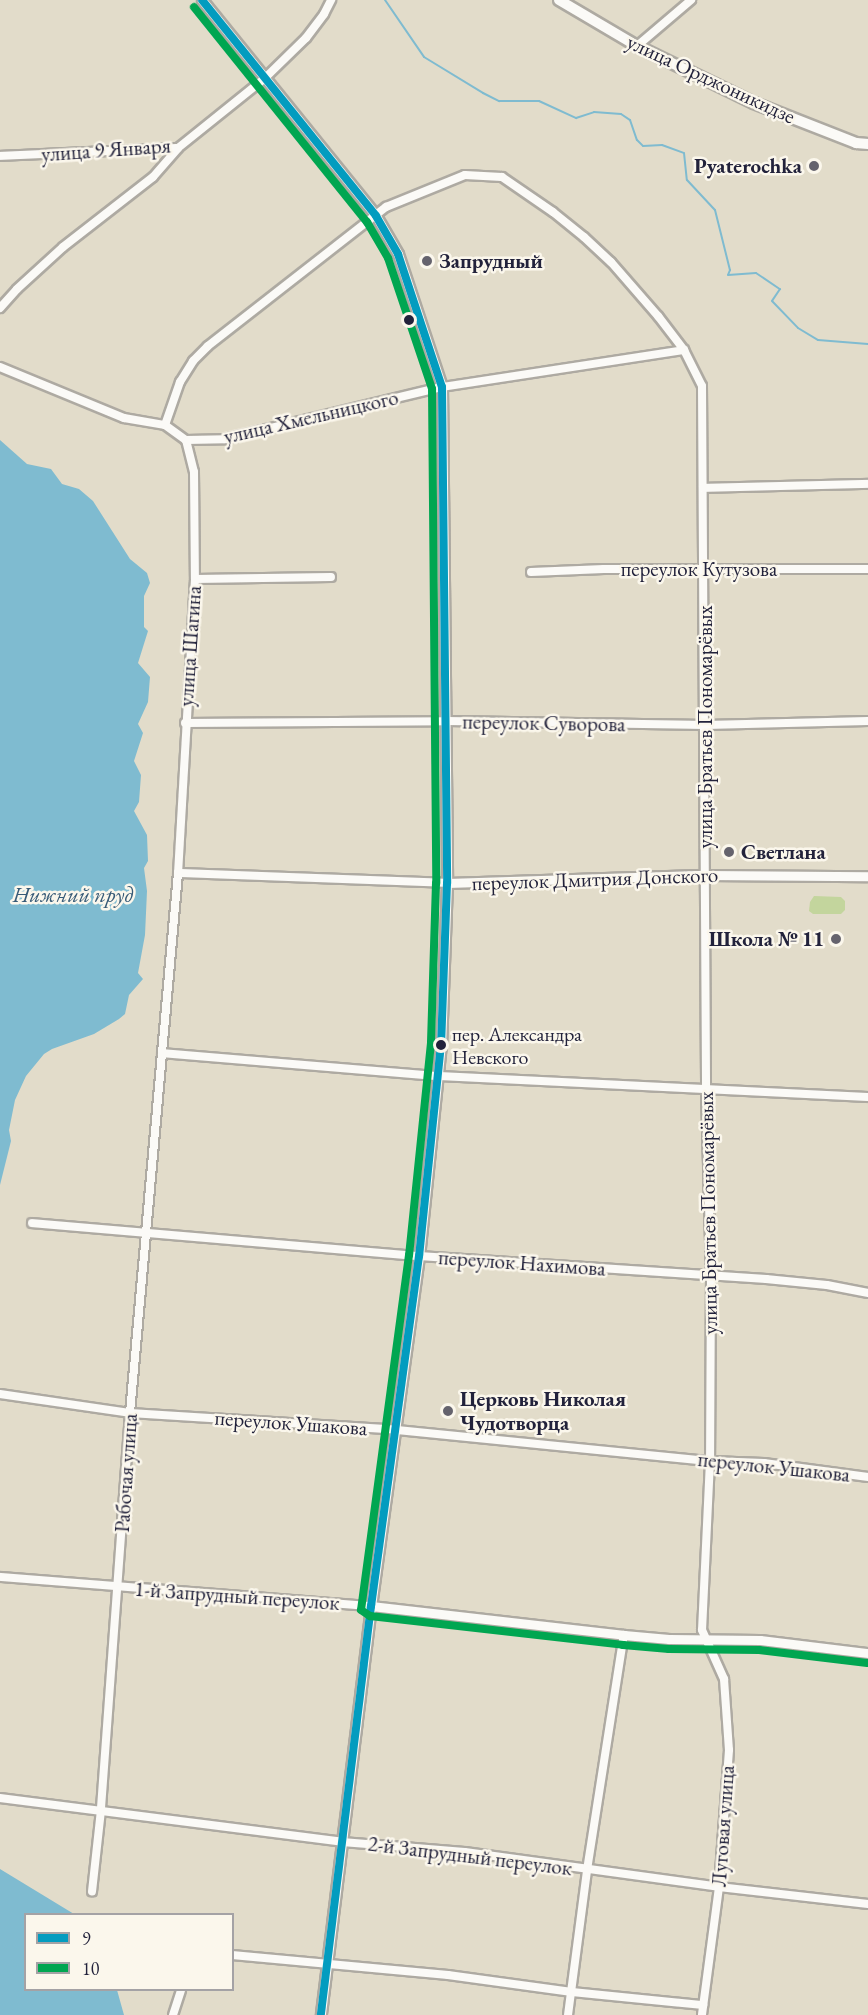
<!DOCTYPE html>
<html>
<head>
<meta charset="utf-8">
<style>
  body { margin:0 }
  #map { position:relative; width:868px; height:2015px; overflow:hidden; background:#e2dcca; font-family:"EB Garamond",serif }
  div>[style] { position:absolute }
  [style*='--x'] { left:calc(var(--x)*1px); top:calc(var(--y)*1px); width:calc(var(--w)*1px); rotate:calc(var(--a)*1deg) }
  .green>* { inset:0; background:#c3d59d }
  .water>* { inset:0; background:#7fbbd0 }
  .stream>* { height:2px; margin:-1px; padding:0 1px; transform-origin:1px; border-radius:1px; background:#7fbbd0 }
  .roads { filter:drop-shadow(2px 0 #aeaaa2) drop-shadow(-2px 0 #aeaaa2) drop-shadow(0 2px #aeaaa2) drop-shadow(0 -2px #aeaaa2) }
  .minor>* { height:8px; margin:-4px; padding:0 4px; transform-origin:4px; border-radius:4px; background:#fbfaf7 }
  .tertiary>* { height:9px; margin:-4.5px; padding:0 4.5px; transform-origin:4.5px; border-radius:4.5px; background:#fbfaf7 }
  .secondary>* { height:10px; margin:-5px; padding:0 5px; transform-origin:5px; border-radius:5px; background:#fbfaf7 }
  .bus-1>* { height:8px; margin:-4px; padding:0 4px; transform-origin:4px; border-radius:4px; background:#039cbf }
  .bus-2>* { height:8px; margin:-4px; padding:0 4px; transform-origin:4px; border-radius:4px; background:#00a651 }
  .dots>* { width:16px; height:16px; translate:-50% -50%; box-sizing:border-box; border:3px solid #fbf7ec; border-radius:50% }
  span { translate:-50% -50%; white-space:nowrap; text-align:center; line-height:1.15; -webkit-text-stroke:5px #fbf7ec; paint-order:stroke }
  .bus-label { font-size:20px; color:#22223b }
  .left { translate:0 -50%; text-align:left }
  .street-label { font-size:21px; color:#22223b }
  .poi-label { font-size:21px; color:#22223b; font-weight:700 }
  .right { translate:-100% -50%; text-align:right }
  .water-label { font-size:22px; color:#365a77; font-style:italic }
  .legend { position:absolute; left:24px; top:1913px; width:210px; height:78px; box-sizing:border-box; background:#fbf7ec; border:2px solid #a4a2a5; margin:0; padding:8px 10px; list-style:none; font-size:18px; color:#22223b }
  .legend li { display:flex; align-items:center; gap:12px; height:30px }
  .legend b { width:30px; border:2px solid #a4a2a5 }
</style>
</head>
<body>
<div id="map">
  <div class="green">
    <i style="clip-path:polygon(814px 896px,841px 897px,845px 901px,845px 910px,841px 914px,813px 914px,809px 911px,810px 902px)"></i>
  </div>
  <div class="water">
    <i style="clip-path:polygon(0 440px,27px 464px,51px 469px,62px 484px,79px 489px,93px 501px,130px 559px,147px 573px,150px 583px,144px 596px,144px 627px,148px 631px,138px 663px,150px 677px,148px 702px,138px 724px,143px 733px,134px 761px,141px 775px,139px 802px,134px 811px,147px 835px,148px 861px,144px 868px,147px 891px,145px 935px,138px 973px,143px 979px,129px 995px,125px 1014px,119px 1019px,94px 1034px,52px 1049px,44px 1054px,26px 1076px,15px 1100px,9px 1130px,11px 1141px,0 1185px)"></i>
    <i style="clip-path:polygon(0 1869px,74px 1914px,26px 1914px,26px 1990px,117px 1990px,124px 2015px,0 2015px)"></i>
  </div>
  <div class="stream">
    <i style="--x:385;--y:0;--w:69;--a:55.6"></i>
    <i style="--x:424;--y:57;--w:69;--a:31.4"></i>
    <i style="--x:483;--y:93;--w:18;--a:27"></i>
    <i style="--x:499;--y:101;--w:40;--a:0"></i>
    <i style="--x:539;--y:101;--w:41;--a:24.7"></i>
    <i style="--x:576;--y:118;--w:19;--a:-18"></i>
    <i style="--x:594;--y:112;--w:27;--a:4"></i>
    <i style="--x:621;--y:114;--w:11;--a:34"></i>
    <i style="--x:630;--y:120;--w:21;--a:71"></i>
    <i style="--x:637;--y:140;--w:8;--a:45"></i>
    <i style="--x:643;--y:146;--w:19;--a:-3"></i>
    <i style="--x:662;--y:145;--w:23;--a:20"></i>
    <i style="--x:684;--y:153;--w:27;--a:84"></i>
    <i style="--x:687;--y:180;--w:41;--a:47"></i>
    <i style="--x:715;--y:210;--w:62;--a:76"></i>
    <i style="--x:730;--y:270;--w:5;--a:112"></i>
    <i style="--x:728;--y:275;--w:28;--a:-4"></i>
    <i style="--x:756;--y:273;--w:29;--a:34"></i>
    <i style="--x:780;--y:289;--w:14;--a:124"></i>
    <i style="--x:772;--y:301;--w:37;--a:46"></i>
    <i style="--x:798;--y:328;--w:23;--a:31"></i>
    <i style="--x:818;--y:340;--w:50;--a:4.6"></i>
  </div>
  <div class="roads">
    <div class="minor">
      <i style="--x:637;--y:46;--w:71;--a:-40.4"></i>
      <i style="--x:0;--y:156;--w:178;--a:-2.6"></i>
      <i style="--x:178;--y:148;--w:112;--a:-38.8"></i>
      <i style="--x:265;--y:78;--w:57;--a:-44.3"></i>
      <i style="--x:306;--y:38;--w:30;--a:-53"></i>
      <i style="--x:324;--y:14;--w:16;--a:-63"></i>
      <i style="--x:0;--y:308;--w:25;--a:-48"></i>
      <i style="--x:17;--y:289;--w:62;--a:-42.4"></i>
      <i style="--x:63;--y:247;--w:114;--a:-37.9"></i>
      <i style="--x:153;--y:177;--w:38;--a:-49"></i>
      <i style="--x:0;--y:367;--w:134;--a:22.4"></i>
      <i style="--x:124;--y:418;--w:42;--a:9.7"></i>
      <i style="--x:165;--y:425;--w:26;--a:36"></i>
      <i style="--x:186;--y:440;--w:33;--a:76"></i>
      <i style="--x:194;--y:472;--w:107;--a:89.5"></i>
      <i style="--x:195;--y:579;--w:294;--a:93.3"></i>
      <i style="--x:178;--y:873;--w:542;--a:95.08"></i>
      <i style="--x:130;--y:1413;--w:398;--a:94.2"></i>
      <i style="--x:101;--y:1810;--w:82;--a:96.3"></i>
      <i style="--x:165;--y:425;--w:46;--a:-70.8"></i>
      <i style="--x:180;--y:382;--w:25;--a:-58"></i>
      <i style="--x:193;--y:361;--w:21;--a:-45"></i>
      <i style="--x:208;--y:346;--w:226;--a:-38"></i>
      <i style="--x:386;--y:207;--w:85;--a:-22.1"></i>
      <i style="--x:465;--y:175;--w:37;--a:3"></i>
      <i style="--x:502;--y:177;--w:62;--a:34.5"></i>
      <i style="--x:553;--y:212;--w:40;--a:39"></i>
      <i style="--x:584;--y:237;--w:37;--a:43"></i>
      <i style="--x:611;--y:262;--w:72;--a:49"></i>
      <i style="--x:658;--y:316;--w:43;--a:52.6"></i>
      <i style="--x:684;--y:350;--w:40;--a:63.4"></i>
      <i style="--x:702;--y:386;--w:703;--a:89.67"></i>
      <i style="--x:706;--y:1089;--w:188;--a:88.5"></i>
      <i style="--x:711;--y:1277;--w:184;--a:90.3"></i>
      <i style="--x:710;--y:1461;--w:169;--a:92.7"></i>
      <i style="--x:702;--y:1630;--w:54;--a:65.8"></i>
      <i style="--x:724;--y:1679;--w:71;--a:86"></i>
      <i style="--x:729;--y:1750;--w:137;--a:94.2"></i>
      <i style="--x:719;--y:1887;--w:129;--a:97.6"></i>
      <i style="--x:186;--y:440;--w:39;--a:-1"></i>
      <i style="--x:225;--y:439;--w:223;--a:-13.5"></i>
      <i style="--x:442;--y:387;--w:245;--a:-8.7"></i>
      <i style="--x:703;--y:488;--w:165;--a:-1.4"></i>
      <i style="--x:531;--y:572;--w:73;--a:-2.4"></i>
      <i style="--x:604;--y:569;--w:264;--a:0"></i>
      <i style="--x:195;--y:579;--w:136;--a:-0.8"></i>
      <i style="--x:185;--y:723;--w:262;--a:-0.4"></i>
      <i style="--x:447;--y:721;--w:259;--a:0.9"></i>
      <i style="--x:706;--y:725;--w:162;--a:-1.4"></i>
      <i style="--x:178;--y:873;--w:269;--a:2.1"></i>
      <i style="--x:162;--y:1053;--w:277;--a:4.8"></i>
      <i style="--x:438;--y:1076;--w:431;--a:2.8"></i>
      <i style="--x:32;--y:1223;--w:388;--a:4.9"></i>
      <i style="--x:419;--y:1256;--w:348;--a:3.8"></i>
      <i style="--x:766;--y:1279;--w:61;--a:5.6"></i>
      <i style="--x:827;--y:1285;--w:42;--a:11"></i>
      <i style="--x:0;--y:1394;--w:131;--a:8.3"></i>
      <i style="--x:130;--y:1413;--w:268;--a:3.6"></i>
      <i style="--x:397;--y:1430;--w:315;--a:5.7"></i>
      <i style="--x:710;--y:1461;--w:54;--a:2.1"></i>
      <i style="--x:764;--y:1463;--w:105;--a:7.7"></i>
      <i style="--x:0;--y:1577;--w:372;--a:4.5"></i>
      <i style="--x:0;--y:1798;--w:345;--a:7.3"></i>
      <i style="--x:342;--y:1842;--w:123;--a:4.6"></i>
      <i style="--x:465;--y:1852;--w:256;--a:7.8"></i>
      <i style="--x:719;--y:1887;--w:150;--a:6.5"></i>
      <i style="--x:232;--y:1955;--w:217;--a:5.3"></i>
      <i style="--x:448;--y:1975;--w:125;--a:7.8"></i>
      <i style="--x:572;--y:1992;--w:132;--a:5.7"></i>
      <i style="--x:173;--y:2015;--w:26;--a:-72"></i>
      <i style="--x:568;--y:2015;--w:146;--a:-82.5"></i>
      <i style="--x:587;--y:1870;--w:238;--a:-81.1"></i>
    </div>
    <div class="tertiary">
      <i style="--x:202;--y:0;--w:277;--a:51.1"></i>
      <i style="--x:376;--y:216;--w:44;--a:59.9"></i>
      <i style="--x:398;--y:254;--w:140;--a:71.7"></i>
      <i style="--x:442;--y:387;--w:496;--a:89.4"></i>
      <i style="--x:447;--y:883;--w:161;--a:92.1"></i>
      <i style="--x:441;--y:1044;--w:213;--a:95.9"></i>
      <i style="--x:419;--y:1256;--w:353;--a:97.8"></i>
      <i style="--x:371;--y:1606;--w:412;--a:97"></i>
      <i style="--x:447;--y:883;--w:259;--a:-1.8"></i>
      <i style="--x:706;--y:875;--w:162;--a:0.4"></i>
      <i style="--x:371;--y:1606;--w:255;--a:6.5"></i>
      <i style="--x:624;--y:1635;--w:45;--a:5.1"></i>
      <i style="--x:669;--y:1639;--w:91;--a:0.6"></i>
      <i style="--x:760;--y:1640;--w:109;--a:6.9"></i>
    </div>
    <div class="secondary">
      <i style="--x:559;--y:0;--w:91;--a:30.5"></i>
      <i style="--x:637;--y:46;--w:130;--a:26"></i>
      <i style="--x:754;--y:103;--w:110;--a:21.4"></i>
      <i style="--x:856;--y:143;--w:12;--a:5"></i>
    </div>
  </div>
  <div class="bus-1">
    <i style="--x:202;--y:0;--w:277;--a:51.1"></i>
    <i style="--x:376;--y:216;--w:44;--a:59.9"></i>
    <i style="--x:398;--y:254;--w:140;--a:71.7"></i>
    <i style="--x:442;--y:387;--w:496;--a:89.4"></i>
    <i style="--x:447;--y:883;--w:161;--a:92.1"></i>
    <i style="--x:441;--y:1044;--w:213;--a:95.9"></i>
    <i style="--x:419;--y:1256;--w:353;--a:97.8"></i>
    <i style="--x:371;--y:1606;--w:412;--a:97"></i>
  </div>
  <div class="bus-2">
    <i style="--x:194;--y:7;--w:276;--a:51.2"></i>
    <i style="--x:367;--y:222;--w:42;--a:59.7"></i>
    <i style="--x:388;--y:258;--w:138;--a:71.4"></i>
    <i style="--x:432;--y:389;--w:494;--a:89.5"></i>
    <i style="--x:436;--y:883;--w:160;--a:91.8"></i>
    <i style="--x:431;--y:1043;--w:213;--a:95.9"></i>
    <i style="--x:409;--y:1255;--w:358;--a:97.7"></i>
    <i style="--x:361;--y:1610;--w:11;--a:34"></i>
    <i style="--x:370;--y:1616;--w:255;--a:6.5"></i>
    <i style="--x:623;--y:1645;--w:46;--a:5"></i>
    <i style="--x:669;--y:1649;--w:90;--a:0.6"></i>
    <i style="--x:759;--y:1650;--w:109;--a:6.9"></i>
  </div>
  <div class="dots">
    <i style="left:814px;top:166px;background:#65636d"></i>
    <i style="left:427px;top:261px;background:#65636d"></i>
    <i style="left:409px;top:320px;background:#22223b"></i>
    <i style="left:729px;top:852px;background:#65636d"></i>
    <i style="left:836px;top:939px;background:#65636d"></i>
    <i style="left:441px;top:1045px;background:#22223b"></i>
    <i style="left:448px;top:1411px;background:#65636d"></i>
  </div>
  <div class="bus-label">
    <span class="left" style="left:452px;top:1046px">пер. Александра<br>Невского</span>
  </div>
  <div class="street-label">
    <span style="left:711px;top:79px;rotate:25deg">улица Орджоникидзе</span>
    <span style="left:106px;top:150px;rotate:-4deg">улица 9 Января</span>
    <span style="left:311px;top:417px;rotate:-13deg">улица Хмельницкого</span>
    <span style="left:699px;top:569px">переулок Кутузова</span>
    <span style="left:190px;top:646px;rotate:-86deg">улица Шагина</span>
    <span style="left:544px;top:723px;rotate:1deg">переулок Суворова</span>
    <span style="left:705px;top:727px;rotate:-90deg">улица Братьев Пономарёвых</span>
    <span style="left:595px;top:879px;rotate:-2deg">переулок Дмитрия Донского</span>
    <span style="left:708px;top:1213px;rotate:-91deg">улица Братьев Пономарёвых</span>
    <span style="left:522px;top:1263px;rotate:4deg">переулок Нахимова</span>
    <span style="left:291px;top:1423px;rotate:4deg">переулок Ушакова</span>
    <span style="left:774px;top:1467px;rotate:6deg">переулок Ушакова</span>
    <span style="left:126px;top:1473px;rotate:-86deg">Рабочая улица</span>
    <span style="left:237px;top:1596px;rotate:4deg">1-й Запрудный переулок</span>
    <span style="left:723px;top:1826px;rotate:-86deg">Луговая улица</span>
    <span style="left:470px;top:1856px;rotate:7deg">2-й Запрудный переулок</span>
  </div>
  <div class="poi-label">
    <span class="right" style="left:802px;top:166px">Pyaterochka</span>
    <span class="left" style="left:439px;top:261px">Запрудный</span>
    <span class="left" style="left:741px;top:852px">Светлана</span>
    <span class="right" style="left:824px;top:939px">Школа № 11</span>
    <span class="left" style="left:460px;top:1411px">Церковь Николая<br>Чудотворца</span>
  </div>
  <div class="water-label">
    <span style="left:73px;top:895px">Нижний пруд</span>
  </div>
  <ul class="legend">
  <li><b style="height:8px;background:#039cbf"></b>9</li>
  <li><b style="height:8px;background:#00a651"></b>10</li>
  </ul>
</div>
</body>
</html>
